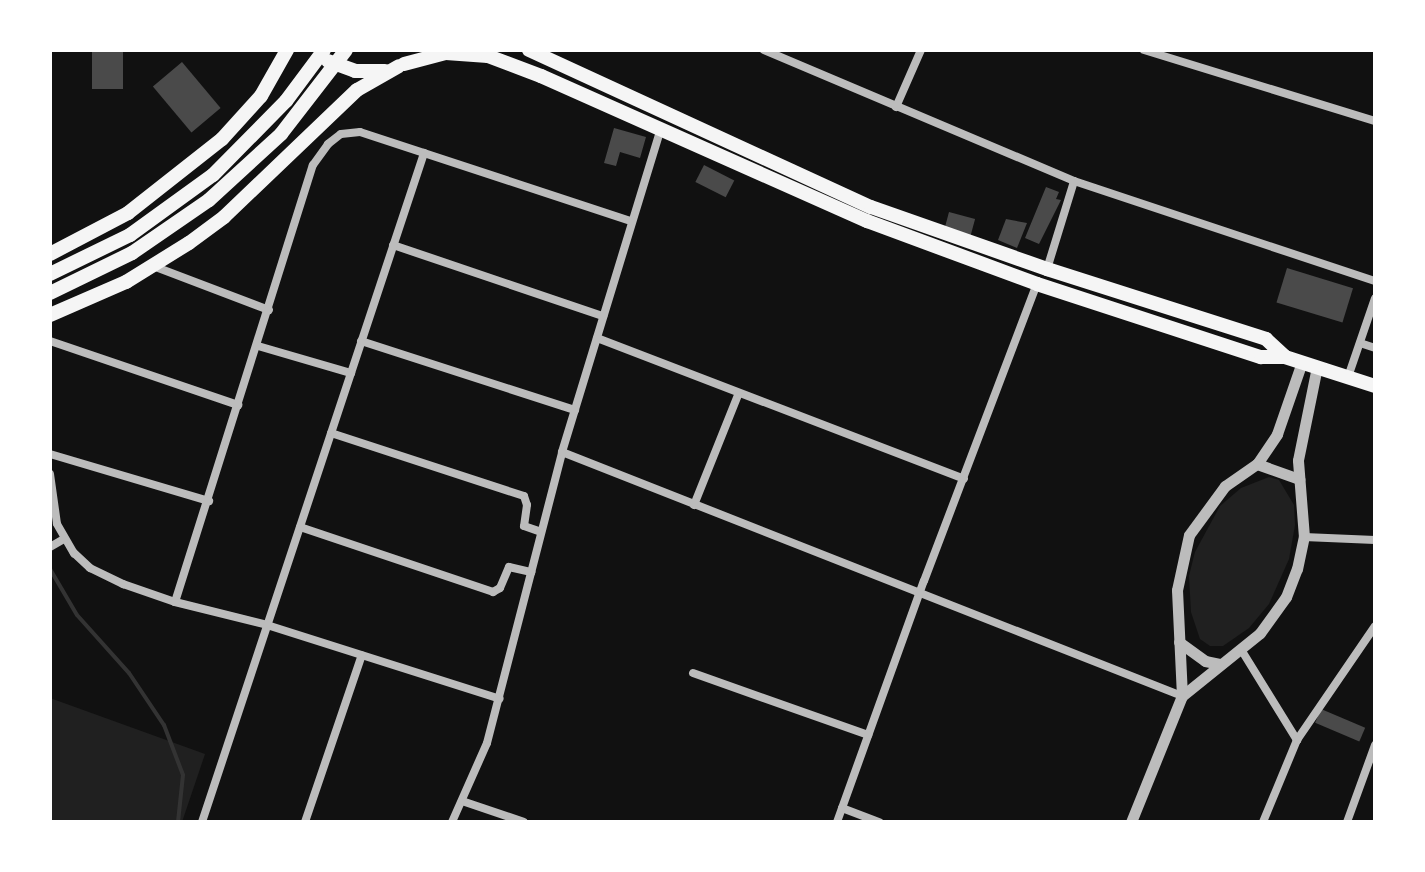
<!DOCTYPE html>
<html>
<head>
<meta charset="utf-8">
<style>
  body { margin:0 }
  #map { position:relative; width:1425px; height:872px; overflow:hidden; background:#111; font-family:"Golos Text",sans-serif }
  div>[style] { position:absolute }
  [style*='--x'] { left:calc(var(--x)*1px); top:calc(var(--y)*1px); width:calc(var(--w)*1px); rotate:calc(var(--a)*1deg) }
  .green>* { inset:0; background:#202020 }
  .stream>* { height:4px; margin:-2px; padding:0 2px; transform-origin:2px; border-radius:2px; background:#333 }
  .building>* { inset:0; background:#4a4a4a; transform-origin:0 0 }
  .minor>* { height:8px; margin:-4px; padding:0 4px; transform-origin:4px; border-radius:4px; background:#bcbcbc }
  .tertiary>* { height:11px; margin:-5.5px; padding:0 5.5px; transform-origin:5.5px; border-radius:5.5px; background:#bcbcbc }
  .primary>* { height:14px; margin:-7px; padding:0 7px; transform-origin:7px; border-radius:7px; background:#f5f5f5 }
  span { translate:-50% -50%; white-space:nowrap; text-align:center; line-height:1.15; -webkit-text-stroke:8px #fff; paint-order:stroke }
  .frame { position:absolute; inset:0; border:52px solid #fff; pointer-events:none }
</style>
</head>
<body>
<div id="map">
  <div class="green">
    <i style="clip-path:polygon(1269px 477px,1279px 480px,1294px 505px,1295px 525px,1289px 559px,1269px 604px,1249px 628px,1223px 646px,1210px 646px,1200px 639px,1191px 612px,1189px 576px,1195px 552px,1220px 506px,1241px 488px)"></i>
    <i style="clip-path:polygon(50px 698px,205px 754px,182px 822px,50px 822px)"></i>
  </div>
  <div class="stream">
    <i style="--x:50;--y:569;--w:53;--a:59.6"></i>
    <i style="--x:77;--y:615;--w:78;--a:48.1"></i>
    <i style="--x:129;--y:673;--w:63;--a:56.1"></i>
    <i style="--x:164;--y:725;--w:53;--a:69.2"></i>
    <i style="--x:183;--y:775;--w:47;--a:96.1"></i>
  </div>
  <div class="building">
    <i style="left:92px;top:50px;width:31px;height:39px"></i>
    <i style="left:182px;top:62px;width:60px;height:38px;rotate:50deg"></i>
    <i style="clip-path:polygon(614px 128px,646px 137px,640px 158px,620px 152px,616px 166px,604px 163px)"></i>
    <i style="left:704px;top:165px;width:34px;height:19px;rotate:27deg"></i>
    <i style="clip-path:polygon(1046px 187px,1059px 192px,1056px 199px,1061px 200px,1039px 244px,1025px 238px)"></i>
    <i style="left:949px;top:212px;width:27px;height:18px;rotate:15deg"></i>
    <i style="clip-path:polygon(1006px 219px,1027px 223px,1017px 248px,998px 240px)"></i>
    <i style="left:1287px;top:268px;width:69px;height:36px;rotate:17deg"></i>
    <i style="left:1321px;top:709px;width:48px;height:15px;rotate:23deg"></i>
  </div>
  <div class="minor">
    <i style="--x:764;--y:50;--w:337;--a:22.9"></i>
    <i style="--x:1074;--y:181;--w:317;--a:18.4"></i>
    <i style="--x:1144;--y:50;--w:242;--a:17.1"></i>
    <i style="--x:896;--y:107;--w:62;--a:-66.3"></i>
    <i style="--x:393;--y:245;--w:222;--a:18.7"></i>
    <i style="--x:153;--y:266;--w:124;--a:20.8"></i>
    <i style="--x:1047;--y:269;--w:92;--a:-72.9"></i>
    <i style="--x:597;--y:338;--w:393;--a:21"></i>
    <i style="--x:50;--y:341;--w:199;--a:18.8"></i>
    <i style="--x:361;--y:341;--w:225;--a:17.9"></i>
    <i style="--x:1360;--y:343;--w:16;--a:18"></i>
    <i style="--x:258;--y:346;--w:97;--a:16.2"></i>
    <i style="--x:1348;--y:377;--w:83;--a:-71.1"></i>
    <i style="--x:331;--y:433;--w:203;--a:18.1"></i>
    <i style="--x:524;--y:496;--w:9;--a:72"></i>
    <i style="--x:527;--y:505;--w:21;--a:98"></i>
    <i style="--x:524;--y:526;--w:18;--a:19"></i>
    <i style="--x:562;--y:452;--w:666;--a:21.48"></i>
    <i style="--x:50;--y:454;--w:166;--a:16.5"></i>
    <i style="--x:50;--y:474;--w:50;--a:82"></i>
    <i style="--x:57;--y:524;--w:34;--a:60"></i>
    <i style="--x:74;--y:553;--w:22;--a:43"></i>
    <i style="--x:90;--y:568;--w:37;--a:26"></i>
    <i style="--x:123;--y:584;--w:55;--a:19.1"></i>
    <i style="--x:175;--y:602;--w:95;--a:14"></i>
    <i style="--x:267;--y:625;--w:244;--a:17.6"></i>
    <i style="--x:694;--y:505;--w:118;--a:-68.2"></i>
    <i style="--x:300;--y:527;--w:204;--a:18.6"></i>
    <i style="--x:493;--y:592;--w:8;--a:-30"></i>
    <i style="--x:500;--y:588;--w:23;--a:-67"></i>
    <i style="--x:509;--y:567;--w:23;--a:13"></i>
    <i style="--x:1304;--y:537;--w:71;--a:2.4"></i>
    <i style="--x:50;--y:547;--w:16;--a:-30"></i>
    <i style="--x:175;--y:602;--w:458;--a:-72.5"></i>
    <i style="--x:313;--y:165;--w:26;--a:-54"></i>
    <i style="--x:328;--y:144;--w:16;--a:-38"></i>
    <i style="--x:341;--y:134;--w:19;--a:-6"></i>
    <i style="--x:360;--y:132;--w:284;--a:18.2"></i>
    <i style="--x:1242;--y:651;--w:105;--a:58.3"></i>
    <i style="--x:693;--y:673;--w:186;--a:19.5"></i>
    <i style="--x:462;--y:801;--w:65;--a:18.7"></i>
    <i style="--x:842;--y:808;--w:40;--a:21"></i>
    <i style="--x:202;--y:822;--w:705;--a:-71.64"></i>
    <i style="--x:305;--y:822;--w:176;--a:-71.2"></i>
    <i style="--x:452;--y:822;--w:86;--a:-66.1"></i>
    <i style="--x:487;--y:743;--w:301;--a:-75.5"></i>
    <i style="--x:562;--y:452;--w:338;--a:-73"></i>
    <i style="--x:837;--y:822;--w:256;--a:-70.2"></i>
    <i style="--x:924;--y:581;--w:318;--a:-69.2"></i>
    <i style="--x:1263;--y:822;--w:89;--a:-67.5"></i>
    <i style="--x:1297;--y:740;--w:138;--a:-55.6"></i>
    <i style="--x:1347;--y:822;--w:82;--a:-70"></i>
  </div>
  <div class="tertiary">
    <i style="--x:1257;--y:464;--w:45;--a:19.7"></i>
    <i style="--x:1179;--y:642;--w:32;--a:36"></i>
    <i style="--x:1205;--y:661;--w:16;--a:11"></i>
    <i style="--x:1182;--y:696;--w:100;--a:-38.9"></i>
    <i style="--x:1260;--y:633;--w:44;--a:-54.2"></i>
    <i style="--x:1286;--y:597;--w:30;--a:-69"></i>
    <i style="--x:1297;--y:569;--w:33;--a:-78"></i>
    <i style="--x:1304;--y:537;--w:77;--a:-94.5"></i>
    <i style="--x:1298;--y:460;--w:95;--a:-78.5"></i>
    <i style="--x:1131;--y:822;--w:136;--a:-68"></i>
    <i style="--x:1182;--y:696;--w:106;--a:-92.7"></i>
    <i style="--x:1177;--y:590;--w:56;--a:-77.7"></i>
    <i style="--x:1189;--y:535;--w:61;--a:-53.7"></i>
    <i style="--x:1225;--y:486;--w:39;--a:-35"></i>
    <i style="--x:1257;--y:464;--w:36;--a:-56"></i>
    <i style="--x:1277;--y:434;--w:76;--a:-70.9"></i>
  </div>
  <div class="primary">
    <i style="--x:529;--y:50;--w:376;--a:24.7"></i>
    <i style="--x:871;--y:207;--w:187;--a:19.4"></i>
    <i style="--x:1047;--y:269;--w:230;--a:17.7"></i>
    <i style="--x:1266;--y:339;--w:26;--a:43"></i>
    <i style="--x:328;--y:61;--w:29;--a:20"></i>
    <i style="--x:355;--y:71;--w:30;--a:0"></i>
    <i style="--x:404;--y:64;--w:43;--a:-14.7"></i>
    <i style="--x:446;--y:53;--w:42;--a:4.1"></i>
    <i style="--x:488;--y:56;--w:57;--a:20.7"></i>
    <i style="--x:541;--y:76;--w:357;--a:24"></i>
    <i style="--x:867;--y:221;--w:181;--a:20.3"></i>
    <i style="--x:1037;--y:284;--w:236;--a:18.1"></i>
    <i style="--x:1261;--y:357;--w:24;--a:0"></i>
    <i style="--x:1285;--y:357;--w:95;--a:17.9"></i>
    <i style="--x:50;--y:254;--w:88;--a:-27.7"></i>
    <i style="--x:128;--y:213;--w:120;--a:-38.2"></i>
    <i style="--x:222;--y:139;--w:58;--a:-47.8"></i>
    <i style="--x:261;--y:96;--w:53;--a:-60.5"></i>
    <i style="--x:50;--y:274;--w:89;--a:-26"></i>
    <i style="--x:130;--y:235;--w:102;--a:-35.9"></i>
    <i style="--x:213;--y:175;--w:104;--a:-45.4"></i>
    <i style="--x:286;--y:101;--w:64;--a:-53.3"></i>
    <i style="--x:50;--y:293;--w:91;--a:-26"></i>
    <i style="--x:132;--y:253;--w:93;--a:-34.5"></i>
    <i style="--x:209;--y:200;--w:98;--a:-42.5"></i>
    <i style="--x:281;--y:134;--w:106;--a:-52.3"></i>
    <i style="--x:50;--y:315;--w:83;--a:-23.5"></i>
    <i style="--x:126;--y:282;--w:74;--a:-31.8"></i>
    <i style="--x:189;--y:243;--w:44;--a:-36.6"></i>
    <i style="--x:224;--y:217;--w:184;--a:-43.7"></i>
    <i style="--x:357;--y:90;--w:48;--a:-29.7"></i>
  </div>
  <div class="frame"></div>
</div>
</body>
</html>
